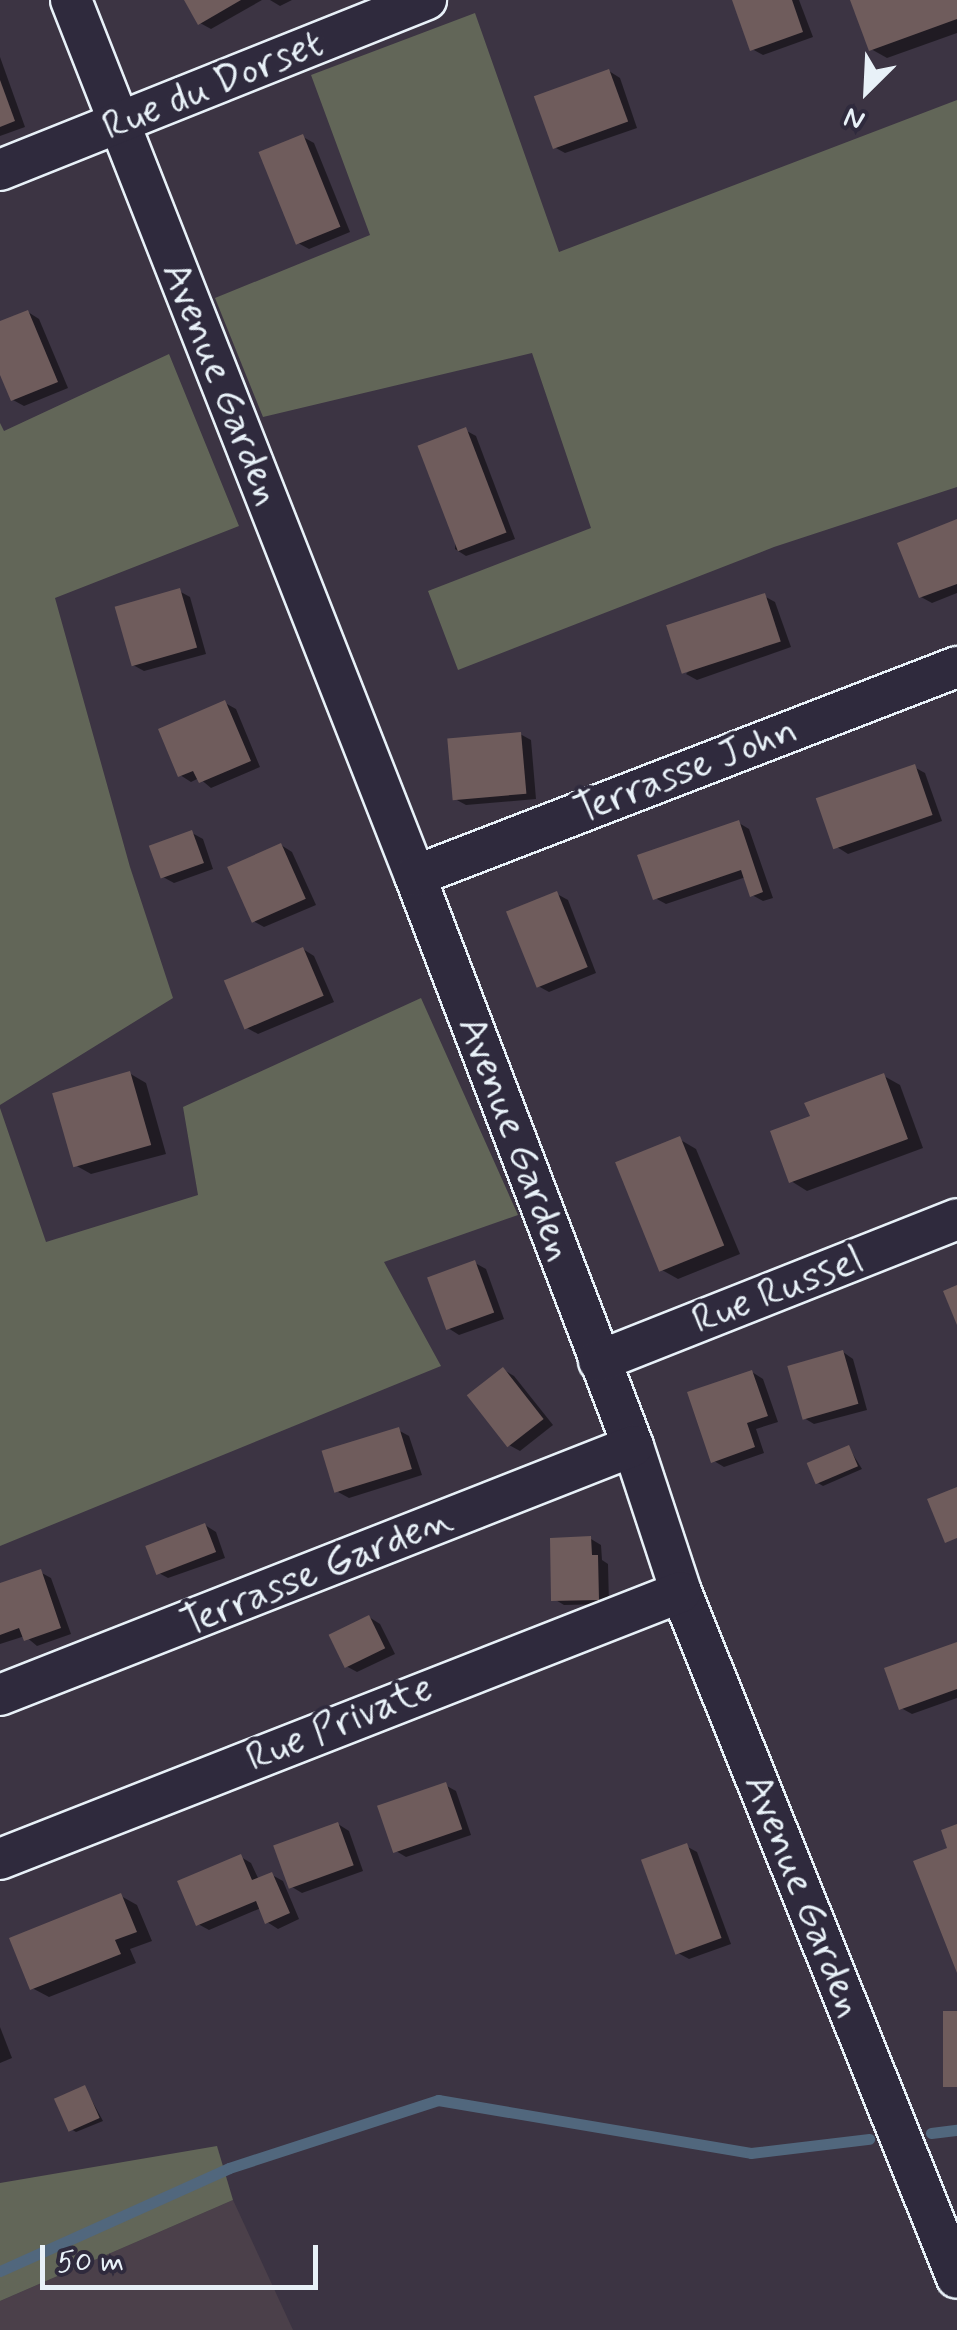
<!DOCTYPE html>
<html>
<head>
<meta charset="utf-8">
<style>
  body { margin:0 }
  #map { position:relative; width:957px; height:2330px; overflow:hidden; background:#3c3443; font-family:Mynerve,sans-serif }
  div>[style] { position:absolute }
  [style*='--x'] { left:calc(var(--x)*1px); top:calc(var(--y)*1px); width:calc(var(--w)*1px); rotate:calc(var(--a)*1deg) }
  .built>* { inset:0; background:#4b404a }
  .green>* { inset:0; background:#626658 }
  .shadow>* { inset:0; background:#0007 }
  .stream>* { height:11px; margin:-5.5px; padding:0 5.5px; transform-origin:5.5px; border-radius:5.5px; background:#51677d }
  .building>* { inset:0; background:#6f5c5c; transform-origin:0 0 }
  .roads { filter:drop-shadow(2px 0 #e8f1f8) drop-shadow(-2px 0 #e8f1f8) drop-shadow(0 2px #e8f1f8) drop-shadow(0 -2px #e8f1f8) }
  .street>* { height:40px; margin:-20px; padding:0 20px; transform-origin:20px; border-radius:20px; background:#2f2a3d }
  span { translate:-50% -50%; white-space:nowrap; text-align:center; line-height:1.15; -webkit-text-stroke:8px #2f2a3d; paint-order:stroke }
  .street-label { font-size:40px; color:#e8f1f8 }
  .north { position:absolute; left:817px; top:40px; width:100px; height:100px; -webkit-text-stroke:8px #2f2a3d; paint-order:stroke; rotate:204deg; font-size:28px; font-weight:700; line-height:40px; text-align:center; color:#e8f1f8 }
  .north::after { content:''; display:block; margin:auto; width:35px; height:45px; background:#e8f1f8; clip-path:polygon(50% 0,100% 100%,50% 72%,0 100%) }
  .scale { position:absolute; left:40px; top:2245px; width:278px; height:45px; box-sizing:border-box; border:5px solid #e8f1f8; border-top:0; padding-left:12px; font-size:30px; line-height:35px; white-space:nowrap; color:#e8f1f8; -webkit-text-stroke:8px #2f2a3d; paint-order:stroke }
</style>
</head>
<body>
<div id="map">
  <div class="built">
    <i style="clip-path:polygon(233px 2200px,293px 2330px,0 2330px,0 2301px)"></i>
  </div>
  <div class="green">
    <i style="clip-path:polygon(475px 13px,559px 252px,957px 100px,957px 487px,774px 547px,458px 670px,428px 591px,591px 528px,532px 353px,263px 417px,215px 298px,370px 235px,311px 75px)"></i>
    <i style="clip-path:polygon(169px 354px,239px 526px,55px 598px,130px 867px,173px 998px,0 1105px,0 423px,4px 431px)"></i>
    <i style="clip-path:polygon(421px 998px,518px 1215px,384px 1262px,441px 1366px,0 1546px,0 1108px,46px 1242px,198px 1195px,183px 1107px)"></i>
    <i style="clip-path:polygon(217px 2146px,233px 2200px,0 2301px,0 2183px)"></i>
  </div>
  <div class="shadow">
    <i style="clip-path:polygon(187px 0,262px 0,211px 29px,200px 23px)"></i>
    <i style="clip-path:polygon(270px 0,292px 0,280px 6px)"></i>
    <i style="clip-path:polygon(734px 0,799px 0,813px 37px,763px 55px,752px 49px)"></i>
    <i style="clip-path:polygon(853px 0,957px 0,957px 33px,887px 58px,871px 49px)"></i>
    <i style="clip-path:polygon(0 57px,25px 127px,0 136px)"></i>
    <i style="clip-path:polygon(609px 71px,620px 78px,637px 128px,565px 153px,554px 147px)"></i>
    <i style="clip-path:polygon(303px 137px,314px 143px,350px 232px,309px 249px,298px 243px)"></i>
    <i style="clip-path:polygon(28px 312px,39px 319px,68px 388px,24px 406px,13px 400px,0 369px,0 324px)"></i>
    <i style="clip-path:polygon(465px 430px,476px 436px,515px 539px,466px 556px,455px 549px)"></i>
    <i style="clip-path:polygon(957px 522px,957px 593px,932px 603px,921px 597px)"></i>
    <i style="clip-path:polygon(179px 591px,190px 597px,206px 654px,144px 671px,133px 665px)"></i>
    <i style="clip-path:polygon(764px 596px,775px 602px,791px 647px,697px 680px,686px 674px)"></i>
    <i style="clip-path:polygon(225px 703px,236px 709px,260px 767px,211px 788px,199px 778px,191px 782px,180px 775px)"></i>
    <i style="clip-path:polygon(520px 734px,531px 740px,536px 799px,466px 805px,455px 799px)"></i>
    <i style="clip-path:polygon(914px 767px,925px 773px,942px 821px,848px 854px,837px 847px)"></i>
    <i style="clip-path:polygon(739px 823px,749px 829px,773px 898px,763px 901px,752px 895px,746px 877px,666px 904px,655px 898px)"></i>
    <i style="clip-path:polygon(192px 833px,203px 839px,213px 869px,174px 883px,163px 877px)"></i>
    <i style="clip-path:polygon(281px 845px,292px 852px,316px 905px,264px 927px,253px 921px)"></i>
    <i style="clip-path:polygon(557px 894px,568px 900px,596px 973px,549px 992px,538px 986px)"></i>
    <i style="clip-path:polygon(303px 949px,314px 956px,334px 1002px,258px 1034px,247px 1028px)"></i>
    <i style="clip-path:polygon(129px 1073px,146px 1083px,166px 1154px,91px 1174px,75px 1165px)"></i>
    <i style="clip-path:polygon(884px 1076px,900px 1085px,923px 1148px,807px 1191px,791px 1181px,813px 1118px)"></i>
    <i style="clip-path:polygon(679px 1139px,696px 1149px,740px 1254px,678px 1279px,662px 1270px)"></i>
    <i style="clip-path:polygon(475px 1263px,486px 1269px,504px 1319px,459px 1335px,448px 1328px)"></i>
    <i style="clip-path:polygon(843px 1352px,853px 1359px,867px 1410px,814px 1424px,804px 1418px)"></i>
    <i style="clip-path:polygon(504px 1370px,514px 1376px,553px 1425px,520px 1451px,509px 1445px)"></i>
    <i style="clip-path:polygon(752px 1372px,763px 1379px,778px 1422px,756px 1429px,764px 1453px,724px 1467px,714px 1461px)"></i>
    <i style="clip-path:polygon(398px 1430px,409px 1436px,422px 1475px,349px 1498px,338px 1492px)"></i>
    <i style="clip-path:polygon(849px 1448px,862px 1469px,823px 1486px,818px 1483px)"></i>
    <i style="clip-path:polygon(205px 1525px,216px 1532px,225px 1558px,168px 1578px,157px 1572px)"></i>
    <i style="clip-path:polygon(591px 1539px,601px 1545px,602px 1560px,608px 1564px,609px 1604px,564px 1605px,554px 1599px)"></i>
    <i style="clip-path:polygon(40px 1572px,51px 1578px,71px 1634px,37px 1646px,25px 1636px,0 1644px,0 1586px)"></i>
    <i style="clip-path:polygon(369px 1617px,380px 1624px,395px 1654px,357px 1672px,346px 1666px)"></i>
    <i style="clip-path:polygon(957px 1644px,957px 1698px,912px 1714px,901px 1708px)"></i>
    <i style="clip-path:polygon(445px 1785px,456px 1791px,471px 1835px,406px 1857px,396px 1851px)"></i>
    <i style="clip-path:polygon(338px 1824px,349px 1831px,363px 1871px,302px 1893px,292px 1887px)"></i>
    <i style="clip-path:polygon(686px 1846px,697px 1852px,731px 1944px,689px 1959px,678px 1953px)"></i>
    <i style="clip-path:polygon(241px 1857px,251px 1863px,259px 1880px,272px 1875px,283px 1881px,299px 1919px,278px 1929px,267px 1922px,261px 1908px,209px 1930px,198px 1924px)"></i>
    <i style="clip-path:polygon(121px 1896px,137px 1905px,152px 1941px,130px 1949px,136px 1963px,49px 1997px,32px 1988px)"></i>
    <i style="clip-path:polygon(0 2027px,12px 2058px,0 2063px)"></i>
    <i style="clip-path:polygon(85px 2088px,103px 2121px,76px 2132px,71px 2129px)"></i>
  </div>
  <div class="stream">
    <i style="--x:931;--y:2133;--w:26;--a:-7"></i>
    <i style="--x:0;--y:2271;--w:251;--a:-24.2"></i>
    <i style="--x:229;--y:2168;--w:220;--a:-18"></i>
    <i style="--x:438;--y:2100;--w:317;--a:9.6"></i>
    <i style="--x:751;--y:2153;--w:119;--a:-6.8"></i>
  </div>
  <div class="building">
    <i style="clip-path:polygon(184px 0,241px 0,198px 25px)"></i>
    <i style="clip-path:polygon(732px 0,792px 0,803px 32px,750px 51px)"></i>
    <i style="clip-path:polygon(850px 0,957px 0,957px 19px,869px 51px)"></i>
    <i style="left:609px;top:69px;width:56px;height:80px;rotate:70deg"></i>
    <i style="clip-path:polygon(0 80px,15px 121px,0 127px)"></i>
    <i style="left:303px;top:134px;width:100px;height:48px;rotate:68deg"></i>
    <i style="clip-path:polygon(28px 310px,58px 382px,11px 401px,0 375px,0 321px)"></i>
    <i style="left:466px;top:427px;width:113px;height:52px;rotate:69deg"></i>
    <i style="clip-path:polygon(957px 519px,957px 584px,919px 598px,897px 543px)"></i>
    <i style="left:180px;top:588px;width:62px;height:68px;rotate:74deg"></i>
    <i style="left:765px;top:593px;width:51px;height:104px;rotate:72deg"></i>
    <i style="clip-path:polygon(225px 700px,251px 761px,199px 783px,193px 771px,178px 777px,158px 729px)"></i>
    <i style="left:521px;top:732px;width:62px;height:74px;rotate:85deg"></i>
    <i style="left:915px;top:764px;width:54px;height:105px;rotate:71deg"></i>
    <i style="clip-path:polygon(739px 820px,763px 892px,750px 897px,741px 870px,653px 900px,637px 855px)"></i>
    <i style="left:192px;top:830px;width:35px;height:46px;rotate:70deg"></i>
    <i style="left:281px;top:843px;width:61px;height:59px;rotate:66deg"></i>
    <i style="left:557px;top:891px;width:82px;height:55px;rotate:68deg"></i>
    <i style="left:303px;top:947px;width:53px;height:86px;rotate:67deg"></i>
    <i style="left:130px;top:1071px;width:77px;height:81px;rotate:74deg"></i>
    <i style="clip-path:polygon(884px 1073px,908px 1139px,789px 1183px,770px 1131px,810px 1116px,804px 1103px)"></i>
    <i style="left:680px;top:1136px;width:118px;height:70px;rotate:68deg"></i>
    <i style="left:475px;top:1260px;width:56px;height:51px;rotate:70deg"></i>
    <i style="clip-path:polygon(957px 1285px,957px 1325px,943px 1291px)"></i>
    <i style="left:843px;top:1350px;width:56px;height:58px;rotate:74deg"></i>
    <i style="left:503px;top:1367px;width:66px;height:46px;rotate:52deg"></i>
    <i style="clip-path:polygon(752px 1370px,768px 1416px,747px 1423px,755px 1447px,711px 1463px,687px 1392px)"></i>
    <i style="left:399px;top:1427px;width:44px;height:81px;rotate:73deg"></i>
    <i style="left:849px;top:1445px;width:23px;height:46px;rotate:67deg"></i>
    <i style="clip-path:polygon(957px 1487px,957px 1538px,945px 1543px,927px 1499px)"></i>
    <i style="left:205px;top:1523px;width:31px;height:64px;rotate:69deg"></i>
    <i style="clip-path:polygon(591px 1536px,592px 1555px,598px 1555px,599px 1600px,551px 1601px,550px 1538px)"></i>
    <i style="clip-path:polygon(41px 1569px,61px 1628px,24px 1641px,19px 1628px,0 1635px,0 1583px)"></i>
    <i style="left:369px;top:1615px;width:37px;height:45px;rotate:64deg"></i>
    <i style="clip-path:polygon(957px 1642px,957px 1689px,899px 1710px,884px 1668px)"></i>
    <i style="left:446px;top:1782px;width:50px;height:73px;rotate:71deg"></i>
    <i style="left:338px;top:1822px;width:46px;height:69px;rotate:70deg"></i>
    <i style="clip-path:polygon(957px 1824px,957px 1973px,913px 1861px,947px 1848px,941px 1830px)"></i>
    <i style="left:687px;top:1843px;width:101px;height:49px;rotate:70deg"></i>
    <i style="clip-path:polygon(241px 1854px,252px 1880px,272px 1872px,290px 1913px,265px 1924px,256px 1901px,196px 1926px,177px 1881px)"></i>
    <i style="clip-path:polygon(121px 1893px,137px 1932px,115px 1940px,121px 1954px,30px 1990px,9px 1938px)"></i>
    <i style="left:943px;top:2011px;width:14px;height:76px"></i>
    <i style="left:85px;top:2085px;width:36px;height:34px;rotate:66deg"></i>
  </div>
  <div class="roads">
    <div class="street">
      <i style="--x:71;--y:0;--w:941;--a:68.56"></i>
      <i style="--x:415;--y:876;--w:610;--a:69.07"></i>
      <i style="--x:633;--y:1446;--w:154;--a:71.8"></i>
      <i style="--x:681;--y:1592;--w:739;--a:68.08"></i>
      <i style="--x:0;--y:170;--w:459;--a:-21.8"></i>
      <i style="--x:415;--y:876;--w:581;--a:-21.09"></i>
      <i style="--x:599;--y:1361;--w:385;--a:-21.6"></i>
      <i style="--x:0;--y:1695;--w:680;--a:-21.47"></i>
      <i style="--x:0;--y:1859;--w:731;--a:-21.41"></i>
    </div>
  </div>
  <div class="street-label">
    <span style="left:213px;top:86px;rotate:-22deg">Rue du Dorset</span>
    <span style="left:221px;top:384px;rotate:68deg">Avenue Garden</span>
    <span style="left:686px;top:771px;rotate:-21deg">Terrasse John</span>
    <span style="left:515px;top:1139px;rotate:69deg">Avenue Garden</span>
    <span style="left:778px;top:1291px;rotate:-21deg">Rue Russel</span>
    <span style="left:317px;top:1572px;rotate:-22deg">Terrasse Garden</span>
    <span style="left:340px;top:1724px;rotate:-22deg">Rue Private</span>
    <span style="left:803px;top:1896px;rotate:68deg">Avenue Garden</span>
  </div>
  <div class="north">N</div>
  <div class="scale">50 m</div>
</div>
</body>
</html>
